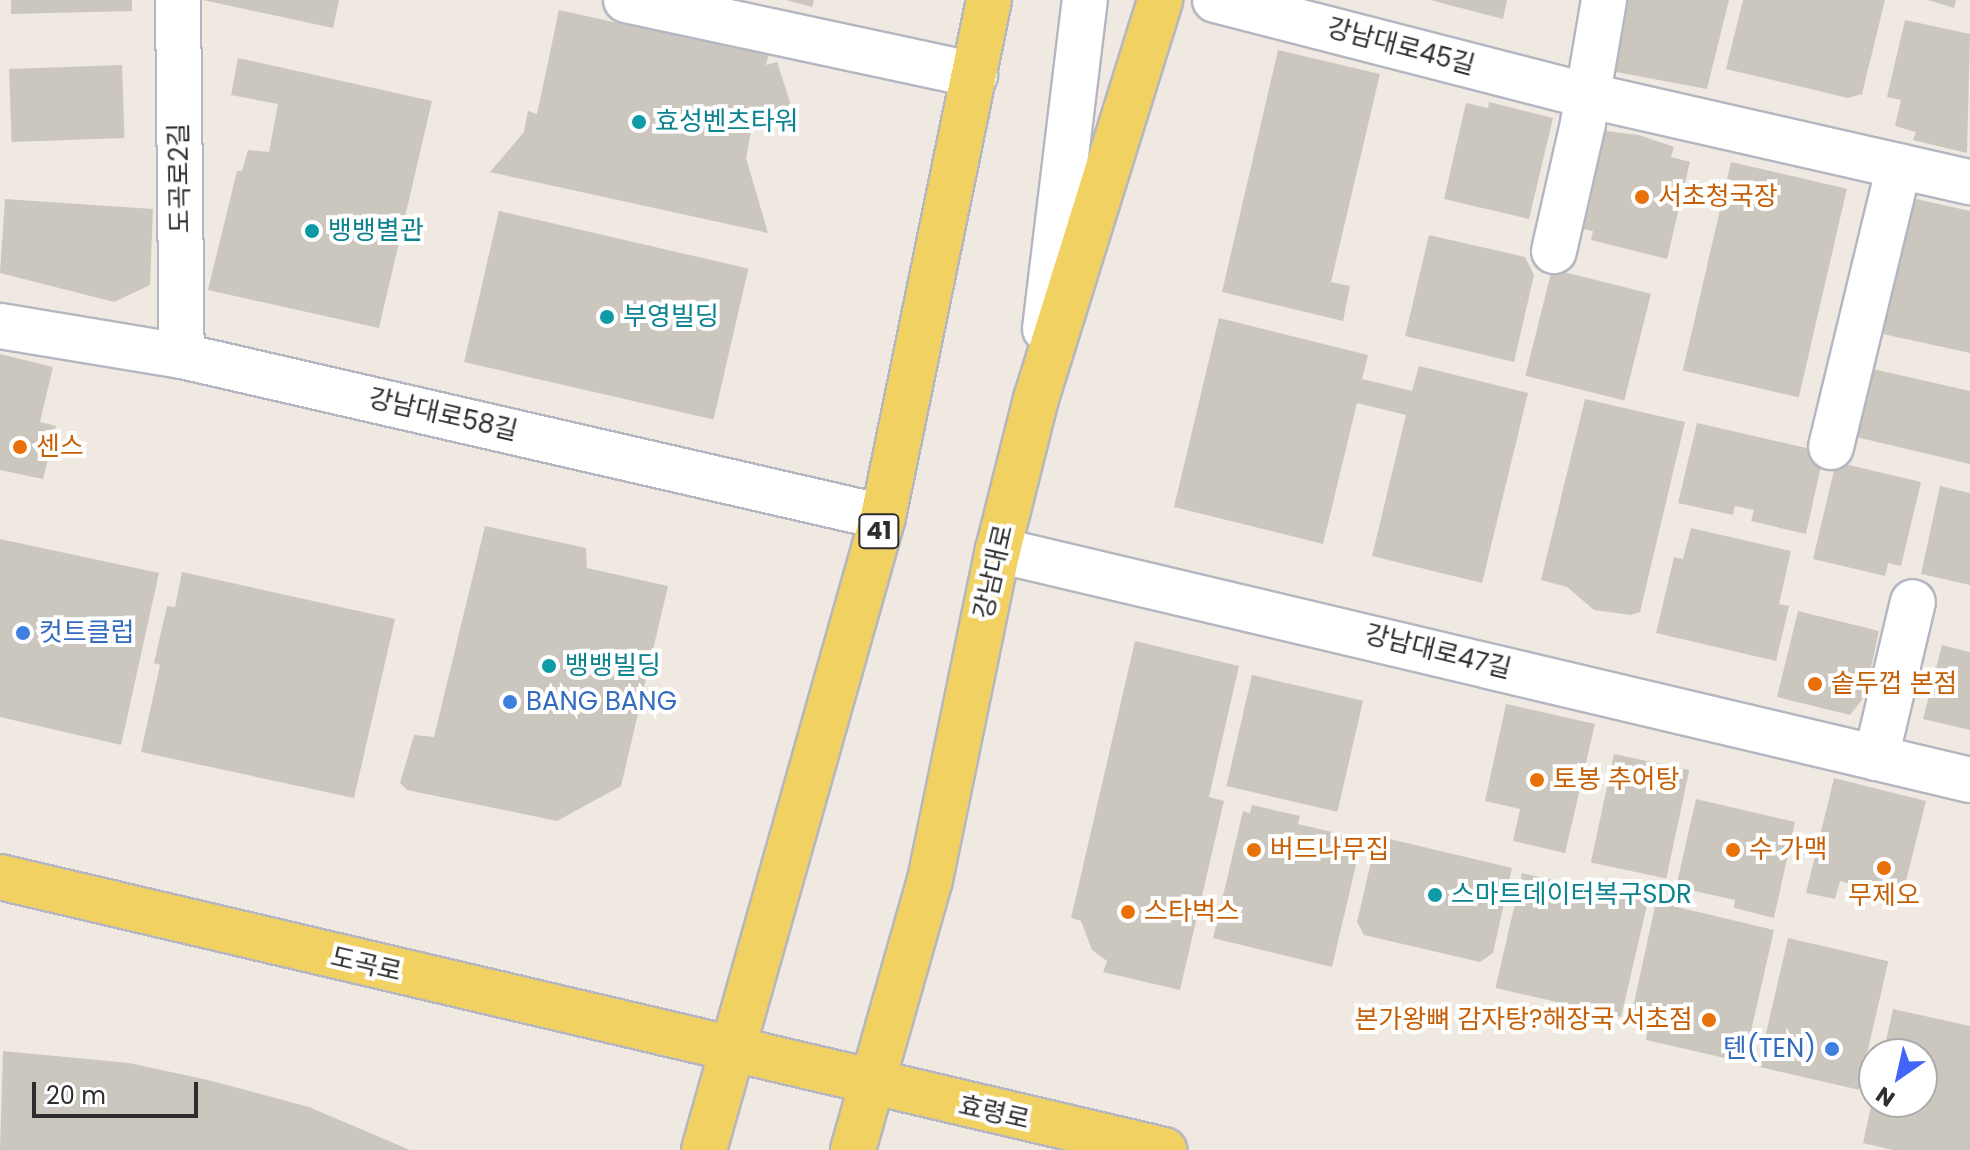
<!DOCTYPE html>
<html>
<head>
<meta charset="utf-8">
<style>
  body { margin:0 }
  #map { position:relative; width:1970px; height:1150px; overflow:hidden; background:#efe9e1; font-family:Poppins,"Noto Sans KR",sans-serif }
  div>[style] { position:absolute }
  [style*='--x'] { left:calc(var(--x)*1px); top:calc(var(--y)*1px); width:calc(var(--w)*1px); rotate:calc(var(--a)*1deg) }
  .building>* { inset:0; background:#cbc7bf; transform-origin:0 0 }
  .roads { filter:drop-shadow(2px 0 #b4b7c1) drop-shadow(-2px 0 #b4b7c1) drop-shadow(0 2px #b4b7c1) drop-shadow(0 -2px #b4b7c1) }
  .minor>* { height:44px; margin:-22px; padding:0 22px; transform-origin:22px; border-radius:22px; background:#fff }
  .major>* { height:44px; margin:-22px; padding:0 22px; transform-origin:22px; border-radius:22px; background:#f2d163 }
  .dots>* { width:22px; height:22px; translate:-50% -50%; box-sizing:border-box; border:4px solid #fff; border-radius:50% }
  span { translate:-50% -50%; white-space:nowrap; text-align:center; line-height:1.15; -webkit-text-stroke:8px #fff; paint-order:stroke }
  .shield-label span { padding:2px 6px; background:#fff; border:2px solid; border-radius:6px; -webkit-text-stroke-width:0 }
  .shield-label { font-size:24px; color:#2e2e2e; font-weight:700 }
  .street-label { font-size:26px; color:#2e2e2e }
  .culture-label { font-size:26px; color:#0d838f }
  .left { translate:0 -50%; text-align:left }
  .food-label { font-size:26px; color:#c56008 }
  .right { translate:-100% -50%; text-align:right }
  .shop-label { font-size:26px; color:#366cbe }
  .north { position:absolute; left:1858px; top:1038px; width:80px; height:80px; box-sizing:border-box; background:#fff; border:2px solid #ababab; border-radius:50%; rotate:214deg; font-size:22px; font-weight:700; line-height:32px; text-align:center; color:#2e2e2e }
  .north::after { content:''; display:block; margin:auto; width:28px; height:36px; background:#4264fb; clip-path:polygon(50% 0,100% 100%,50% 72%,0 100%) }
  .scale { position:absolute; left:32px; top:1082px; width:166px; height:36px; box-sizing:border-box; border:4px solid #2e2e2e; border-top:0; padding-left:10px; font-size:24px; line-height:28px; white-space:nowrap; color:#2e2e2e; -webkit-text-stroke:6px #fff; paint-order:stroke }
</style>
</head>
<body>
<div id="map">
  <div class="building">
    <i style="clip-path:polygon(11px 0,132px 0,132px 11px,11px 14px)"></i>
    <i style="clip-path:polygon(203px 0,339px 0,333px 28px)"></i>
    <i style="clip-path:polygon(786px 0,814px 0,812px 7px)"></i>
    <i style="clip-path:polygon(1430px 0,1507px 0,1503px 19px)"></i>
    <i style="clip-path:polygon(1621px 0,1729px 0,1707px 89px,1611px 71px)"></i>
    <i style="clip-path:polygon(1743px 0,1885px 0,1862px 94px,1848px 98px,1726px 69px)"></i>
    <i style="clip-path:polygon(1928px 0,1956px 0,1954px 8px)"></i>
    <i style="clip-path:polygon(559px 10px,622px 24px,623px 18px,770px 50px,766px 65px,777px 62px,791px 105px,754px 116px,746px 158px,768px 233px,490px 172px,524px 132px,528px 111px,537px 114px)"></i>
    <i style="clip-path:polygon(1905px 20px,1970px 34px,1967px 153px,1913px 140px,1916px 132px,1895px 126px,1901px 100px,1887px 97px)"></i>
    <i style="clip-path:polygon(1278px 50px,1380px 74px,1331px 282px,1350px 286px,1343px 321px,1222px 292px)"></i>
    <i style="clip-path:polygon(238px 58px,432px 101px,379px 328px,208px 290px,237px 171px,242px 171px,248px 150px,269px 152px,278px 104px,231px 95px)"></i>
    <i style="left:122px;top:65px;width:73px;height:113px;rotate:88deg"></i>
    <i style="clip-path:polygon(1489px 102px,1553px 118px,1529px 219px,1444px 199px,1466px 103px,1488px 108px)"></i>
    <i style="clip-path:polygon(1606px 131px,1639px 135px,1674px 147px,1671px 157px,1690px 162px,1667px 259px,1591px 240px,1593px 231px,1583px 229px)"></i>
    <i style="left:1731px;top:162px;width:119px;height:214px;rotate:13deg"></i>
    <i style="clip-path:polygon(1912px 198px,1970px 211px,1970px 353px,1883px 334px)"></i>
    <i style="clip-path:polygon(5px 199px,153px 209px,150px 285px,114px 302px,0 273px)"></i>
    <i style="left:499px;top:211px;width:256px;height:155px;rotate:13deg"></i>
    <i style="clip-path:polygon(1429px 235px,1525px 257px,1534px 275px,1514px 362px,1405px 336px)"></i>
    <i style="left:1552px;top:269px;width:102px;height:110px;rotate:14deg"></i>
    <i style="clip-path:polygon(1219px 318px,1368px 355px,1362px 379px,1412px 391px,1419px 366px,1528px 393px,1482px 583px,1372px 556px,1406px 415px,1357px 403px,1323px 544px,1174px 507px)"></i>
    <i style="clip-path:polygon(0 354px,53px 367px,40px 422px,56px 426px,43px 479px,0 470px)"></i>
    <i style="clip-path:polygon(1873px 369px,1970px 391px,1970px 464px,1856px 437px)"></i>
    <i style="clip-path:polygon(1585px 399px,1685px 422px,1640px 612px,1631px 615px,1594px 610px,1567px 587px,1541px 580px)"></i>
    <i style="clip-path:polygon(1697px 423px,1824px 452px,1806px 534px,1751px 521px,1754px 510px,1735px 506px,1733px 515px,1678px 503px)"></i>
    <i style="clip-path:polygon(1836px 462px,1921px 482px,1901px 566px,1888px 563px,1885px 576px,1813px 559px)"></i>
    <i style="clip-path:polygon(1940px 486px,1970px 493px,1970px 585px,1921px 574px)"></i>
    <i style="clip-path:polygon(485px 526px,586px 548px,587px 568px,668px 586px,621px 786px,557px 821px,407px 790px,400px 783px,414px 735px,434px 737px)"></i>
    <i style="clip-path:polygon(1691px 528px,1791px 551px,1779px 604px,1789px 606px,1776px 661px,1656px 633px,1674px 557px,1683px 559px)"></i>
    <i style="clip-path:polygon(0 539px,159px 573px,121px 745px,0 717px)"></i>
    <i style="clip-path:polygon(182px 572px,395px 619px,354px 798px,141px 752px,160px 665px,154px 663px,167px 606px,175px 607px)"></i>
    <i style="clip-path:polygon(1798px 611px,1879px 631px,1865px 696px,1850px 715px,1777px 697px)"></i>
    <i style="clip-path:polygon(1135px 641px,1239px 666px,1209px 797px,1224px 801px,1180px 990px,1103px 972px,1107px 961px,1092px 950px,1081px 921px,1071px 918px)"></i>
    <i style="clip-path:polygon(1942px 645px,1970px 652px,1970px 730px,1923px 719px)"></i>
    <i style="left:1252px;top:675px;width:114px;height:114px;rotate:13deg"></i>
    <i style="clip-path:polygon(1506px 704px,1595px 724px,1565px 853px,1513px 841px,1520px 809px,1485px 801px)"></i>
    <i style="left:1614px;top:754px;width:77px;height:111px;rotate:12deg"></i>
    <i style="clip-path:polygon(1834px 778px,1926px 801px,1902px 897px,1840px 881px,1835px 899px,1806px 893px)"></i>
    <i style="clip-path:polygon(1696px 799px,1795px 822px,1774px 918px,1734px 908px,1735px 900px,1676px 887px)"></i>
    <i style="clip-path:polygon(1252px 805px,1300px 816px,1298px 824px,1362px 839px,1332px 967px,1213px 938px,1243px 811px,1250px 813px)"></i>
    <i style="clip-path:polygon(1377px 836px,1512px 868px,1493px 953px,1480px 962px,1364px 935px,1357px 922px)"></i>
    <i style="left:1522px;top:873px;width:129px;height:118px;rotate:13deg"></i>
    <i style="clip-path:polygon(1656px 902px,1774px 930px,1747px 1049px,1728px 1044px,1725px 1058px,1646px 1040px,1648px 1026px,1630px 1021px)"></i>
    <i style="left:1788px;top:938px;width:103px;height:132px;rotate:13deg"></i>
    <i style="clip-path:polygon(1893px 1009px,1970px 1026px,1970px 1150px,1893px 1150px,1863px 1143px,1872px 1102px,1922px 1102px,1922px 1054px,1883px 1054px)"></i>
    <i style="clip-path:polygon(3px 1051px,129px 1063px,208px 1080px,309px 1107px,410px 1150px,0 1150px)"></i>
  </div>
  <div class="roads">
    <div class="minor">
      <i style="--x:178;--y:0;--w:356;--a:89.4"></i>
      <i style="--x:626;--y:0;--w:357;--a:12.1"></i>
      <i style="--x:1215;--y:0;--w:383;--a:14.4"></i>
      <i style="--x:1586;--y:95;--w:394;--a:12.8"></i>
      <i style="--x:1554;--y:251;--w:131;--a:-77.2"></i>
      <i style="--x:1583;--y:123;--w:125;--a:-80.3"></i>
      <i style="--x:0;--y:326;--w:184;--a:9.4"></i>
      <i style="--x:182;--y:356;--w:719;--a:12.93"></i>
      <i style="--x:1045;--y:329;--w:331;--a:-83.1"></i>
      <i style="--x:1831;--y:447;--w:289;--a:-76.4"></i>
      <i style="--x:998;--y:550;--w:999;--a:13.31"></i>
      <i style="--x:1876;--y:758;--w:160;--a:-76.7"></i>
    </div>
    <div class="major">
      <i style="--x:0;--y:877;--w:1196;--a:13.2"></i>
      <i style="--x:704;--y:1150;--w:658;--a:-74.21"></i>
      <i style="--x:883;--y:517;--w:528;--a:-78.41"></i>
      <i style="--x:853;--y:1150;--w:281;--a:-74.1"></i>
      <i style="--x:930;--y:880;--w:337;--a:-78.4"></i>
      <i style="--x:998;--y:550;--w:156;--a:-75.9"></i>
      <i style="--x:1036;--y:399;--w:418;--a:-72.7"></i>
    </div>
  </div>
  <div class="dots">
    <i style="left:639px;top:122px;background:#0f9aa8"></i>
    <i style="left:1642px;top:197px;background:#e8710a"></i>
    <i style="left:312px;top:231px;background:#0f9aa8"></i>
    <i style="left:607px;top:317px;background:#0f9aa8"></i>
    <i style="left:20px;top:447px;background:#e8710a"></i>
    <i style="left:23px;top:633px;background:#3f7fe0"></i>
    <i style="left:549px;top:666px;background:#0f9aa8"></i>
    <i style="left:1815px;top:684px;background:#e8710a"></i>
    <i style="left:510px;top:702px;background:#3f7fe0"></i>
    <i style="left:1537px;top:780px;background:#e8710a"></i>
    <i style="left:1254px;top:850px;background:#e8710a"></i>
    <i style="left:1733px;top:850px;background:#e8710a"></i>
    <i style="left:1884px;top:868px;background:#e8710a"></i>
    <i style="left:1435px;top:895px;background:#0f9aa8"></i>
    <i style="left:1128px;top:912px;background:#e8710a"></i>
    <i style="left:1709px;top:1020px;background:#e8710a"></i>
    <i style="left:1832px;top:1049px;background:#3f7fe0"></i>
  </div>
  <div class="shield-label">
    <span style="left:879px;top:531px">41</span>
  </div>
  <div class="street-label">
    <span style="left:1401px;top:47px;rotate:15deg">강남대로45길</span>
    <span style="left:180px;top:178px;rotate:-91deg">도곡로2길</span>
    <span style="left:443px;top:415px;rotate:13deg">강남대로58길</span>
    <span style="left:994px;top:572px;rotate:-77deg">강남대로</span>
    <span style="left:1438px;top:652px;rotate:14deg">강남대로47길</span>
    <span style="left:366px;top:965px;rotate:13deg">도곡로</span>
    <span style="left:994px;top:1113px;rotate:13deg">효령로</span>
  </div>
  <div class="culture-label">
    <span class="left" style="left:655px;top:122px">효성벤츠타워</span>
    <span class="left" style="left:328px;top:231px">뱅뱅별관</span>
    <span class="left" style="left:623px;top:317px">부영빌딩</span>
    <span class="left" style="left:565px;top:666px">뱅뱅빌딩</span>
    <span class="left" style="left:1451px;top:895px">스마트데이터복구SDR</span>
  </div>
  <div class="food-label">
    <span class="left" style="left:1658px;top:197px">서초청국장</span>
    <span class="left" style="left:36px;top:447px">센스</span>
    <span class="left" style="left:1831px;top:684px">솥두껍 본점</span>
    <span class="left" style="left:1553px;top:780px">토봉 추어탕</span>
    <span class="left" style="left:1270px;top:850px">버드나무집</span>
    <span class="left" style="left:1749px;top:850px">수 가맥</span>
    <span style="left:1884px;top:896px">무제오</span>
    <span class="left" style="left:1144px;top:912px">스타벅스</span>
    <span class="right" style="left:1693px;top:1020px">본가왕뼈 감자탕?해장국 서초점</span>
  </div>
  <div class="shop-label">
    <span class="left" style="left:39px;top:633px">컷트클럽</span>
    <span class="left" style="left:526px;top:702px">BANG BANG</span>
    <span class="right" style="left:1816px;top:1049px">텐(TEN)</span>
  </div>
  <div class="north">N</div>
  <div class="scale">20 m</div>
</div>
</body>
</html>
